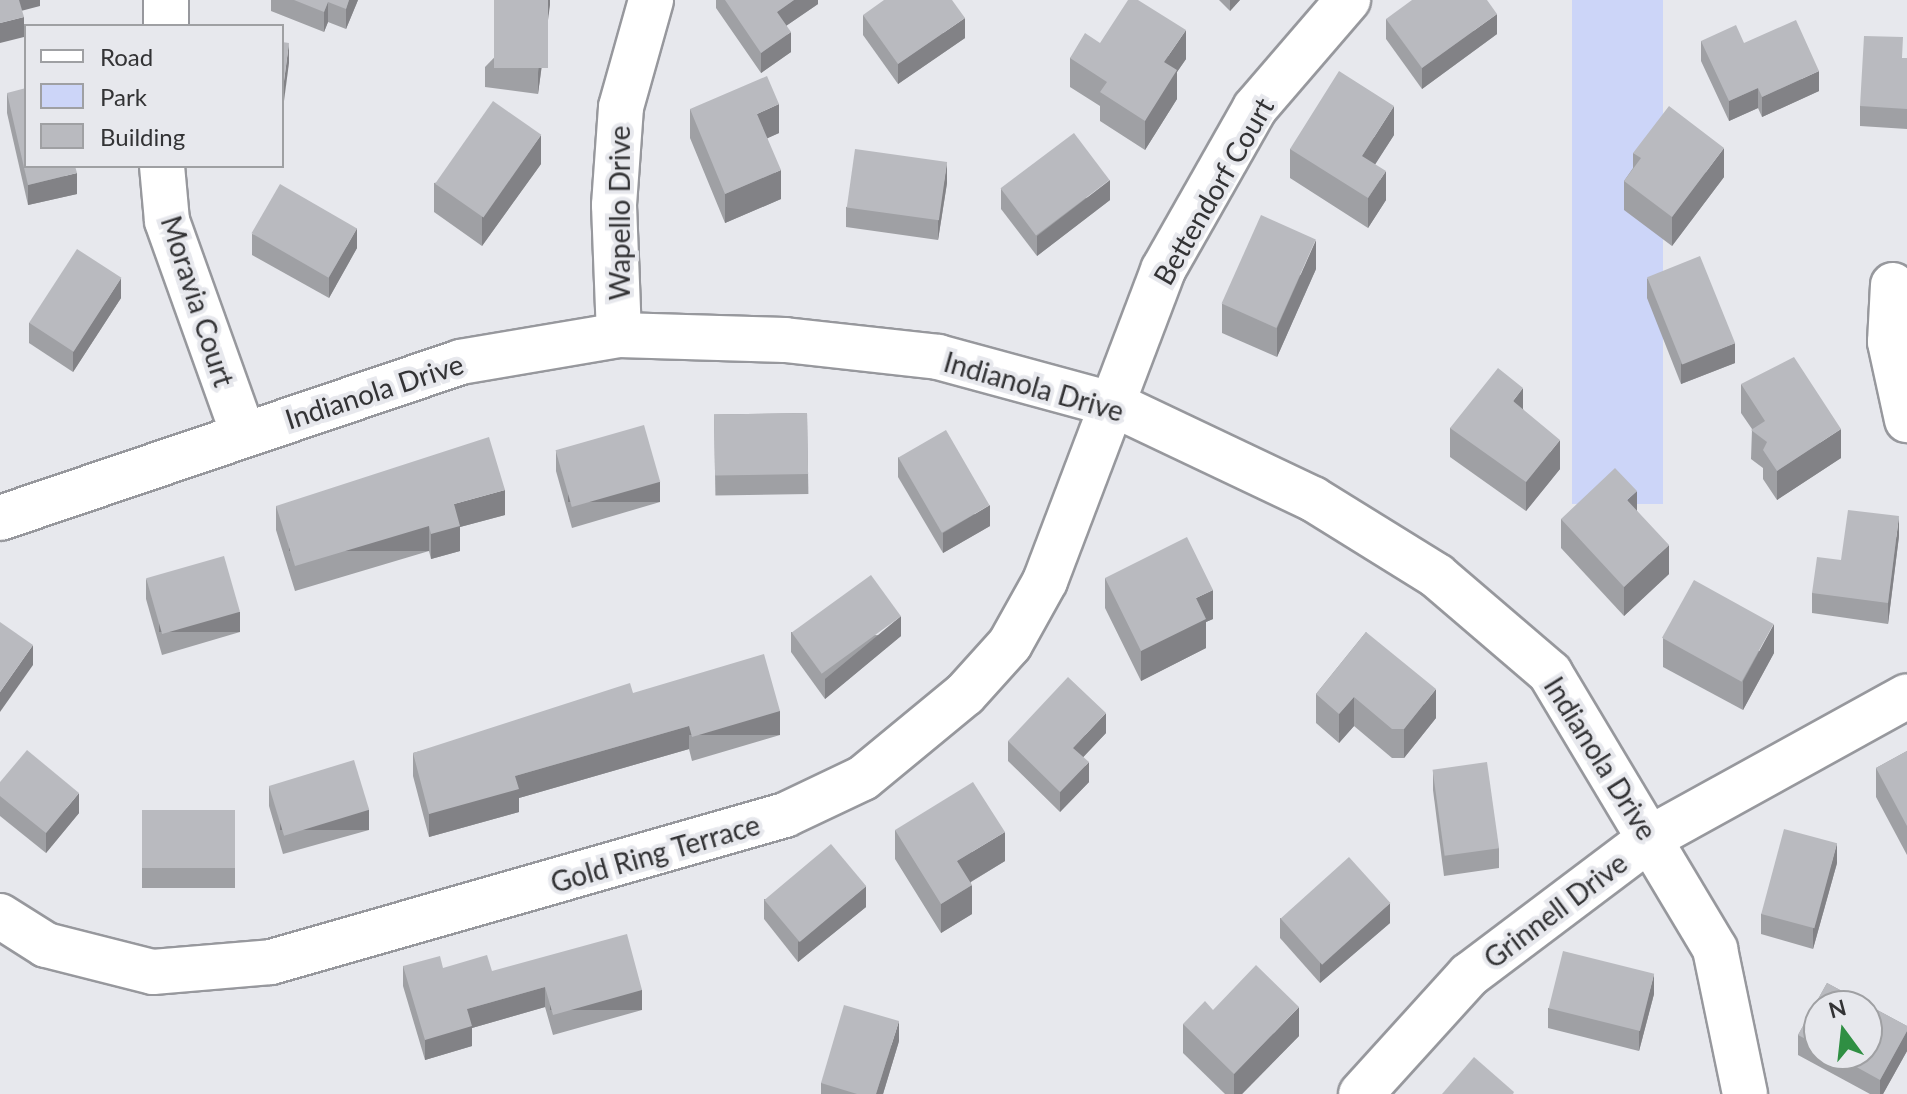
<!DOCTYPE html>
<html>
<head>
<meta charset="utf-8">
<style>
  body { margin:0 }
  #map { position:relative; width:1907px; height:1094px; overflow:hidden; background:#e7e8ed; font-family:Lato,sans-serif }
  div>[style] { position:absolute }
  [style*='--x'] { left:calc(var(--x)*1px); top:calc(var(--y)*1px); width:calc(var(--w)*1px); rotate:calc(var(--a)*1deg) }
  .green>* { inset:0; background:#ccd5f8; transform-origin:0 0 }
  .roads { filter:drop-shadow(2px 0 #97989d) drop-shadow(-2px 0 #97989d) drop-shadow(0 2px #97989d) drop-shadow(0 -2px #97989d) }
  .minor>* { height:44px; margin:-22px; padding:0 22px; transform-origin:22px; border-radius:22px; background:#fff }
  .wall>* { inset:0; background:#9fa0a4; transform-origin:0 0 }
  .shaded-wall>* { inset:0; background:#828286; transform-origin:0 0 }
  .building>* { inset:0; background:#b9babf; transform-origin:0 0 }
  span { translate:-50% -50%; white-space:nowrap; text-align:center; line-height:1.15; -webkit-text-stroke:8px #e7e8ed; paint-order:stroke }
  .street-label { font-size:28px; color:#333335 }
  .legend { position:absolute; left:24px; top:24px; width:260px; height:144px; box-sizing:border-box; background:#e7e8ed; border:2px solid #9fa0a3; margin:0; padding:10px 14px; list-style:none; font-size:24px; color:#333335 }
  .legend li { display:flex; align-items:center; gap:16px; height:40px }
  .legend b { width:40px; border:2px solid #9fa0a3 }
  .north { position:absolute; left:1803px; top:990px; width:80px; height:80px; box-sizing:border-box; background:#e7e8ed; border:2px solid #9fa0a3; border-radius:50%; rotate:345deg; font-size:22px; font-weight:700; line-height:32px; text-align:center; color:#333335 }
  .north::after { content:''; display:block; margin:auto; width:28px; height:36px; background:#2f8f43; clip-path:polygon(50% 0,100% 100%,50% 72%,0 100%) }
</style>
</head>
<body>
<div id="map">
  <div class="green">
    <i style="left:1572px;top:0;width:91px;height:504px"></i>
  </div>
  <div class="roads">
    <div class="minor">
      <i style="--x:166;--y:0;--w:26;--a:90"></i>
      <i style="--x:162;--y:166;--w:55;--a:84.8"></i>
      <i style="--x:167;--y:221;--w:225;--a:70.3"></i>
      <i style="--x:1893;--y:285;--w:57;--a:93"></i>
      <i style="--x:1890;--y:342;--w:80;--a:77.7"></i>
      <i style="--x:619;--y:335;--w:130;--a:-92.2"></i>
      <i style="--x:614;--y:205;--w:98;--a:-85.9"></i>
      <i style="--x:621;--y:107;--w:111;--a:-74.3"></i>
      <i style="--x:0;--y:518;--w:486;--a:-18.7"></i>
      <i style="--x:460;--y:362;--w:161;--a:-9.6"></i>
      <i style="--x:619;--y:335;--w:166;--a:1.7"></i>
      <i style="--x:785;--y:340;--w:154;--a:6.3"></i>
      <i style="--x:938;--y:357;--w:183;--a:15.2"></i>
      <i style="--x:1115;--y:405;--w:219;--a:25.4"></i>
      <i style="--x:1313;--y:499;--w:146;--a:31.8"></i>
      <i style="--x:1437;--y:576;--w:149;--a:40.6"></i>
      <i style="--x:1550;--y:673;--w:322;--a:59.1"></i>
      <i style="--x:1715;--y:949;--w:148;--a:78.3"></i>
      <i style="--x:0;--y:916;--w:54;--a:32.2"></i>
      <i style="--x:46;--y:945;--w:110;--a:14.2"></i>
      <i style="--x:153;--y:972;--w:118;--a:-4.8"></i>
      <i style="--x:271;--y:962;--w:535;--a:-15.96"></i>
      <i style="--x:785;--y:815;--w:86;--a:-25.4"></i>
      <i style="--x:863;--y:778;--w:132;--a:-39.5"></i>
      <i style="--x:965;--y:694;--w:67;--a:-48"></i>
      <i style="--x:1010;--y:644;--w:72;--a:-60.9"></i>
      <i style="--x:1045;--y:581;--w:333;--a:-69.2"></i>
      <i style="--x:1163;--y:270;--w:186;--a:-60.4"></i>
      <i style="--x:1255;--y:108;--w:143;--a:-49.3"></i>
      <i style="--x:1361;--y:1094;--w:161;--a:-47.8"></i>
      <i style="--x:1469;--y:975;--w:229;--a:-37"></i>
      <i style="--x:1652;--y:837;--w:291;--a:-28.9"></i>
    </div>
  </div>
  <div class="wall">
    <i style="clip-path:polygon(271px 0,358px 0,346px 29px,328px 22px,324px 32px,271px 11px)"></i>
    <i style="clip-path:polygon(550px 0,538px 94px,485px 87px,485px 67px)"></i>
    <i style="clip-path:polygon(716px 0,818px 0,818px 4px,786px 26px,791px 52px,761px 73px,716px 8px)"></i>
    <i style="clip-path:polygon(1219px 0,1240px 0,1230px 11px)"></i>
    <i style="clip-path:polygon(863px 15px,965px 38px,898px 84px,863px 35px)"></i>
    <i style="clip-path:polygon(1386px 19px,1497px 34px,1422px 89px,1386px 39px)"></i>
    <i style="clip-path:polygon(1701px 41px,1744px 43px,1819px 91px,1762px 117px,1758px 108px,1729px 121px,1701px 61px)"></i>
    <i style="clip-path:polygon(1100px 43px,1186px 59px,1177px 72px,1177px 99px,1145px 150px,1100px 121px,1100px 106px,1070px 87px,1070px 58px)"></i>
    <i style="clip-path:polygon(1903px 58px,1907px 58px,1907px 129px,1860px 126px,1860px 106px)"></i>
    <i style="clip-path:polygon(7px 93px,77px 194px,28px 205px,7px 113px)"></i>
    <i style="clip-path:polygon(690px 109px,779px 133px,767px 138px,781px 199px,725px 223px,690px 138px)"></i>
    <i style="clip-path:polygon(1394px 135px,1375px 164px,1386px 200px,1368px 228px,1290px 178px,1290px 149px)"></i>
    <i style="clip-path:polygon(1633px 153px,1724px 177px,1672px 246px,1624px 210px,1624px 181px,1633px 168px)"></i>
    <i style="clip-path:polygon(541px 164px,482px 246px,434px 212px,434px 183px)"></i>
    <i style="clip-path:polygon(947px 183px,938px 240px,846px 227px,846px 207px)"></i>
    <i style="clip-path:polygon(1001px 189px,1110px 200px,1037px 256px,1001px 209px)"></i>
    <i style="clip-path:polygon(252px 234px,357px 248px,329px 298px,252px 255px)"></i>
    <i style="clip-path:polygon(1316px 269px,1277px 357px,1222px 333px,1222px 304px)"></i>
    <i style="clip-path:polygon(1647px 278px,1735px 363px,1681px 384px,1647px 298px)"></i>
    <i style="clip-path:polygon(121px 298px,73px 372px,29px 343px,29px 323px)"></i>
    <i style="clip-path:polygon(1741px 384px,1841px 458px,1777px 500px,1763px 479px,1763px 468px,1751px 459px,1752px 429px,1741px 413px)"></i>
    <i style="clip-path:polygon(1523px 409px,1560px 469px,1526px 511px,1450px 457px,1450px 428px)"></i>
    <i style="left:807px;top:413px;width:81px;height:93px;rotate:89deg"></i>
    <i style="clip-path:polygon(556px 451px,660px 502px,572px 528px,556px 471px)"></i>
    <i style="clip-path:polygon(898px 457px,990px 526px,943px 553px,898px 477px)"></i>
    <i style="clip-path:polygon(276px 506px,505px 515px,460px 527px,460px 551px,431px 559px,429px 551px,295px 591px,276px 530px)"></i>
    <i style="clip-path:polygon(1637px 511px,1669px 574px,1624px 616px,1561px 548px,1561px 519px)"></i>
    <i style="clip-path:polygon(1899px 536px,1888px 624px,1812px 613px,1812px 593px,1841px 560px)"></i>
    <i style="clip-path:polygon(1105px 578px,1213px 619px,1206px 622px,1206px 648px,1141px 681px,1105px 608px)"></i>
    <i style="clip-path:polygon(146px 579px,240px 632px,162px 655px,146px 599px)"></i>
    <i style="clip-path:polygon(791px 632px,901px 636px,825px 699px,791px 652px)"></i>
    <i style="clip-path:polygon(1366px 632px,1436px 718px,1404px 758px,1392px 758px,1354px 726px,1339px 743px,1316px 723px,1316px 694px)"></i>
    <i style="clip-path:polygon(1663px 638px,1774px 653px,1743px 710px,1663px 667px)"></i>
    <i style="clip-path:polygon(633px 693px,780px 735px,692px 761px,689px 749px,519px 798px,519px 812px,429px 837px,413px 776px,413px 753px)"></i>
    <i style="clip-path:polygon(1106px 733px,1083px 757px,1089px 782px,1060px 812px,1008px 761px,1008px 741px)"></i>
    <i style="clip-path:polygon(1907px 751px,1907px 855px,1876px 797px,1876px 768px)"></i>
    <i style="clip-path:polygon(1433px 770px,1499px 848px,1499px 868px,1444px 876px,1433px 790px)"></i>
    <i style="clip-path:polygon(0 782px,79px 813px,46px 853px,0 816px)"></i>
    <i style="clip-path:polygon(269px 786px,369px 830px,283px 854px,269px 806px)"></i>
    <i style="left:142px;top:810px;width:93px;height:78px"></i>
    <i style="clip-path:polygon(895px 830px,1005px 861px,971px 882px,972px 914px,941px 933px,895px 859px)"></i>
    <i style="clip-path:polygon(1837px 863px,1813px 949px,1761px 934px,1761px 914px)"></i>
    <i style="clip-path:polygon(764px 899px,866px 907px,798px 962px,764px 919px)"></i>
    <i style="clip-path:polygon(1280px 918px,1390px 923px,1320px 983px,1280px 938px)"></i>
    <i style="clip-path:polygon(403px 966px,492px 971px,642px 1010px,553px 1035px,545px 1007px,472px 1028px,472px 1046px,425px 1060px,403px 986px)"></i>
    <i style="clip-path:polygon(evenodd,1827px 983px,1907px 1026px,1907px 1051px,1883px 1094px,1870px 1094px,1798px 1055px,1798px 1035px,1827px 983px,1819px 1006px,1867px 1006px,1867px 1054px,1819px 1054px,1819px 1006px)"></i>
    <i style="clip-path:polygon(1654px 994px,1639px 1051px,1548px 1028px,1548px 1008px)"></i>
    <i style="clip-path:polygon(1183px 1024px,1299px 1036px,1242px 1094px,1225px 1094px,1183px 1053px)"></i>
    <i style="clip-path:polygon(899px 1041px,883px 1094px,821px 1094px,821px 1083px)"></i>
  </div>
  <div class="shaded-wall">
    <i style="clip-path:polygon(17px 0,40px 0,40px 6px,17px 12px)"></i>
    <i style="clip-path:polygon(349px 0,358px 0,346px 29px,346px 9px)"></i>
    <i style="clip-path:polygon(548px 0,550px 0,550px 5px,538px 94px,538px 73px)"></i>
    <i style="clip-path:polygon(794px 0,818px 0,818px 4px,777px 32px,777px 12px)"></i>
    <i style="clip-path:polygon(1230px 0,1240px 0,1230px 11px)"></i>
    <i style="clip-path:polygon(328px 2px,328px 22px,324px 32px,324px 12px)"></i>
    <i style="clip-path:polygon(1497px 14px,1497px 34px,1422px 89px,1422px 68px)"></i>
    <i style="clip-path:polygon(24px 17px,24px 37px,0 43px,0 23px)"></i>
    <i style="clip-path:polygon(965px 18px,965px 38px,898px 84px,898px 64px)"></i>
    <i style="clip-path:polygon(1186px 30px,1186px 59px,1177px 72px,1177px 99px,1145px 150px,1145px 121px,1164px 62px)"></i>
    <i style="clip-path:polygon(791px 32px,791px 52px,761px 73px,761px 53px)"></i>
    <i style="clip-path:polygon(289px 43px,289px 63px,282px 116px,282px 96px)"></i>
    <i style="clip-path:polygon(1819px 71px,1819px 91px,1762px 117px,1762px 97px)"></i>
    <i style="clip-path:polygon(1758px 88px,1758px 108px,1729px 121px,1729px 101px)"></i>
    <i style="clip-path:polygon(779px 104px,779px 133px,757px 143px,757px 114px)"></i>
    <i style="clip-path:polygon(1394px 106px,1394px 135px,1362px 185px,1362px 156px)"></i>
    <i style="clip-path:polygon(541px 135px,541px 164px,482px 246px,482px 217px)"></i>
    <i style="clip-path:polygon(1724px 148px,1724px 177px,1672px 246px,1672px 217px)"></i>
    <i style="clip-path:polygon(947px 162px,947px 183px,938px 240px,938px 220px)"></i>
    <i style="clip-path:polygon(781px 170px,781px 199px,725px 223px,725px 194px)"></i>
    <i style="clip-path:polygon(1386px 171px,1386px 200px,1368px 228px,1368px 198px)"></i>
    <i style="clip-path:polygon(77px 173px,77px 194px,28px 205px,28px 185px)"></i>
    <i style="clip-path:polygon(1110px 180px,1110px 200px,1037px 256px,1037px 236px)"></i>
    <i style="clip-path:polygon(357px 228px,357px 248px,329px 298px,329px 277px)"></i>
    <i style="clip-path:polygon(1316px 240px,1316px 269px,1277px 357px,1277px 328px)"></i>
    <i style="clip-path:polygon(121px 278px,121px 298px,73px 372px,73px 352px)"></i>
    <i style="clip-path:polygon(1735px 343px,1735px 363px,1681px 384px,1681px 364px)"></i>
    <i style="clip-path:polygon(1523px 388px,1523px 417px,1513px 401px)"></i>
    <i style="clip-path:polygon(1841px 429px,1841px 458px,1777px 500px,1777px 471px)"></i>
    <i style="clip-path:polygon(1560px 440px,1560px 469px,1526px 511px,1526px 482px)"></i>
    <i style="left:660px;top:482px;width:20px;height:92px;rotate:90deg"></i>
    <i style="clip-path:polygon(505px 490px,505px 515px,460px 527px,460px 551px,431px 559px,431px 534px,454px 504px)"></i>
    <i style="clip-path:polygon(1637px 491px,1637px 520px,1627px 500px)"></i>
    <i style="clip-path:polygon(990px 505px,990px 526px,943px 553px,943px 533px)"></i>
    <i style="clip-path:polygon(1899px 516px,1899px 536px,1888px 624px,1888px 603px)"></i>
    <i style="left:429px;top:526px;width:25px;height:140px;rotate:90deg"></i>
    <i style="clip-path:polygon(1669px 545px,1669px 574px,1624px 616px,1624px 587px)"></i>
    <i style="clip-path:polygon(1213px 590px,1213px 619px,1206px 622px,1206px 648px,1141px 681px,1141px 651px,1196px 598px)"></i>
    <i style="left:240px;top:612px;width:20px;height:81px;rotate:90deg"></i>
    <i style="clip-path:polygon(901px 616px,901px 636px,825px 699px,825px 679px)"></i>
    <i style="clip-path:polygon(1774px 624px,1774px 653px,1743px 710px,1743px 681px)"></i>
    <i style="clip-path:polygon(33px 645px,33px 665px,0 712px,0 692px)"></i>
    <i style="clip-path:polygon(1436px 689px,1436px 718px,1404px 758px,1404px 729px)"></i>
    <i style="clip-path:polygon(1354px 697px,1354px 726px,1339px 743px,1339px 714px)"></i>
    <i style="left:780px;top:711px;width:24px;height:92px;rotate:90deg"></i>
    <i style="clip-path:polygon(1106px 713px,1106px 733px,1073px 768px,1073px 748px)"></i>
    <i style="clip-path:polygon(689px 726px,689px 749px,519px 798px,519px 812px,429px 837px,429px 814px,515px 776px)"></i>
    <i style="clip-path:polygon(1089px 762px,1089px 782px,1060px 812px,1060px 792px)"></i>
    <i style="clip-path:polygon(79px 793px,79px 813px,46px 853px,46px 833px)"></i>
    <i style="left:369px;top:810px;width:20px;height:89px;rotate:90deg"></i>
    <i style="clip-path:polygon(1005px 832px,1005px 861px,957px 890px,957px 861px)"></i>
    <i style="clip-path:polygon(1837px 843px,1837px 863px,1813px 949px,1813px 929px)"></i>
    <i style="clip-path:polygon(972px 885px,972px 914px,941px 933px,941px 904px)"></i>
    <i style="clip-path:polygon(866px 886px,866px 907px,798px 962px,798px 942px)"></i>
    <i style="clip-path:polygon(1390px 903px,1390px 923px,1320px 983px,1320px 963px)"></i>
    <i style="clip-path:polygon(1654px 974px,1654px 994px,1639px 1051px,1639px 1031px)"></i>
    <i style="clip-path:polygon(545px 987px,545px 1007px,472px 1028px,472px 1046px,425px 1060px,425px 1040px,467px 1009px)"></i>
    <i style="left:642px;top:990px;width:20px;height:92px;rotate:90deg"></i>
    <i style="clip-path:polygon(1299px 1007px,1299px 1036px,1242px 1094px,1234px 1094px,1234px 1074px)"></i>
    <i style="clip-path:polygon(899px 1021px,899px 1041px,883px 1094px,876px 1094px)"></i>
    <i style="clip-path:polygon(1907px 1031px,1907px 1051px,1883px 1094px,1880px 1094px,1880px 1080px)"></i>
  </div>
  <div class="building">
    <i style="clip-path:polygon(0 0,19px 0,24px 17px,0 23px)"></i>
    <i style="clip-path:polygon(294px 0,349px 0,346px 9px,328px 2px,324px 12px)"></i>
    <i style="left:494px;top:0;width:54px;height:68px"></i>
    <i style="clip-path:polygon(725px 0,794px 0,777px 12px,791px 32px,761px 53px)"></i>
    <i style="clip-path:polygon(884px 0,952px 0,965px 18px,898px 64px,863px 15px)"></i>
    <i style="clip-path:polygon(1128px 0,1138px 0,1186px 30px,1164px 62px,1177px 70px,1145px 121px,1100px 92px,1107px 82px,1070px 58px,1085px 33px,1100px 43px)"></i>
    <i style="clip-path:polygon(1412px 0,1487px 0,1497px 14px,1422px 68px,1386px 19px)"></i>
    <i style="clip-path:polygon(1796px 20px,1819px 71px,1762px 97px,1758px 88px,1729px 101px,1701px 41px,1736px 25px,1744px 43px)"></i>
    <i style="clip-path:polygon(1864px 36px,1903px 37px,1902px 58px,1907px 58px,1907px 109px,1860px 106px)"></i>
    <i style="clip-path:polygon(282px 42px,289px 43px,282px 96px)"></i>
    <i style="clip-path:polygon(1339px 71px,1394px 106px,1362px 156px,1386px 171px,1368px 198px,1290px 149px)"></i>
    <i style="clip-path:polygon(767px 76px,779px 104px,757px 114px,781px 170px,725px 194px,690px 109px)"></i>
    <i style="clip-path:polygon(26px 88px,26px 166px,75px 166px,77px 173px,28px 185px,7px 93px)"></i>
    <i style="left:493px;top:101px;width:59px;height:101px;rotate:35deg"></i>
    <i style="clip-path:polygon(1669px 106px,1724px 148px,1672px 217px,1624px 181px,1641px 158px,1633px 153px)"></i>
    <i style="left:1074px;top:133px;width:59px;height:92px;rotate:53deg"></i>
    <i style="left:855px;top:149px;width:93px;height:59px;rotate:8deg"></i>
    <i style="left:280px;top:184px;width:89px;height:57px;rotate:30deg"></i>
    <i style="left:1261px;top:215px;width:60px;height:97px;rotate:24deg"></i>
    <i style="left:77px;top:249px;width:53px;height:88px;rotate:33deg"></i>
    <i style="left:1700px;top:256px;width:94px;height:57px;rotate:68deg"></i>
    <i style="clip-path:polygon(1794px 357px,1841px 429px,1777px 471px,1763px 450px,1767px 442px,1751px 430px,1765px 421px,1741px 384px)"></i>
    <i style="clip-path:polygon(1498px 368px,1523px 388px,1513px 401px,1560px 440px,1526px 482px,1450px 428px)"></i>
    <i style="left:807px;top:413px;width:61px;height:93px;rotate:89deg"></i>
    <i style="left:644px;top:425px;width:59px;height:92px;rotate:74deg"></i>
    <i style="left:946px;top:430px;width:87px;height:55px;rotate:60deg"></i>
    <i style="clip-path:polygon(489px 437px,505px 490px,454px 504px,460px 526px,431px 534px,429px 526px,295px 566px,276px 506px)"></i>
    <i style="clip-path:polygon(1615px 468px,1637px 491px,1627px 500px,1669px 545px,1624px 587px,1561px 519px)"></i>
    <i style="clip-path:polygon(1848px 510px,1899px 516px,1888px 603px,1812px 593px,1817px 557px,1841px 560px)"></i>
    <i style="clip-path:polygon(1187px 537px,1213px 590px,1196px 598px,1206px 619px,1141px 651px,1105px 578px)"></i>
    <i style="left:224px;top:556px;width:58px;height:81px;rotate:74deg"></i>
    <i style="left:871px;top:575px;width:51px;height:98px;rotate:54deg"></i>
    <i style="left:1694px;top:580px;width:91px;height:66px;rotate:29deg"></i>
    <i style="clip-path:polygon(0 622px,33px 645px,0 692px)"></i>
    <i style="clip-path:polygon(1366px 632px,1436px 689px,1404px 729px,1392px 729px,1354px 697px,1339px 714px,1316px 694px)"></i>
    <i style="clip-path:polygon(764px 654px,780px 711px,692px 737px,689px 726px,515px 776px,519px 789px,429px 814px,413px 753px,630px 683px,633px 693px)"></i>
    <i style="clip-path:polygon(1068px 677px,1106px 713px,1073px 748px,1089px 762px,1060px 792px,1008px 741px)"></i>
    <i style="clip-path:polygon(27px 750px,79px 793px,46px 833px,0 796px,0 782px)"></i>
    <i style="clip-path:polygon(1907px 751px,1907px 826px,1876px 768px)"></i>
    <i style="left:354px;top:760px;width:52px;height:89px;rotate:73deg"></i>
    <i style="left:1487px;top:762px;width:87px;height:55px;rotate:82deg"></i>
    <i style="clip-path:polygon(973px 782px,1005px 832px,957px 861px,972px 885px,941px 904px,895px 830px)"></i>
    <i style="left:142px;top:810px;width:93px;height:58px"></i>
    <i style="left:1784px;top:829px;width:55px;height:88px;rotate:15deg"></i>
    <i style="left:831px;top:844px;width:55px;height:87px;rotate:50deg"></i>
    <i style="left:1349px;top:857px;width:62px;height:92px;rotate:48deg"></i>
    <i style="clip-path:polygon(627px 934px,642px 990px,553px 1015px,545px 987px,467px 1009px,472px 1026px,425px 1040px,403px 966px,440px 956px,443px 968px,487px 955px,492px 971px)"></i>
    <i style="left:1563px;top:951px;width:94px;height:59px;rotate:14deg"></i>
    <i style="clip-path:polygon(1256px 965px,1299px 1007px,1234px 1074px,1183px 1024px,1205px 1001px,1213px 1010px)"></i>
    <i style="clip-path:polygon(1827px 983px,1907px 1026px,1907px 1031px,1880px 1080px,1833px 1054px,1867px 1054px,1867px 1006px,1819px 1006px,1819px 1046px,1798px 1035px)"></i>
    <i style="clip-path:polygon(844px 1005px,899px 1021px,876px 1094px,857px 1094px,821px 1083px)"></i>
    <i style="clip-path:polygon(1474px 1057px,1514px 1092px,1513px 1094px,1442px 1094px)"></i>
  </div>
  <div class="street-label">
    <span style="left:1213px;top:191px;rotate:-60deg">Bettendorf Court</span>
    <span style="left:619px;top:213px;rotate:-90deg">Wapello Drive</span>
    <span style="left:198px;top:301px;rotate:72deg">Moravia Court</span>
    <span style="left:1034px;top:386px;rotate:16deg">Indianola Drive</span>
    <span style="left:374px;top:391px;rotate:-18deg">Indianola Drive</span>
    <span style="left:1601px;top:758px;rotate:58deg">Indianola Drive</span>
    <span style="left:655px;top:853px;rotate:-16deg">Gold Ring Terrace</span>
    <span style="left:1555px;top:910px;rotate:-37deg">Grinnell Drive</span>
  </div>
  <ul class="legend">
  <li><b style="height:10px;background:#fff"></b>Road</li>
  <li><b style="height:22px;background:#ccd5f8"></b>Park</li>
  <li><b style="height:22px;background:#b9babf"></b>Building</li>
  </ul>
  <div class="north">N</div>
</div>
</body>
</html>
